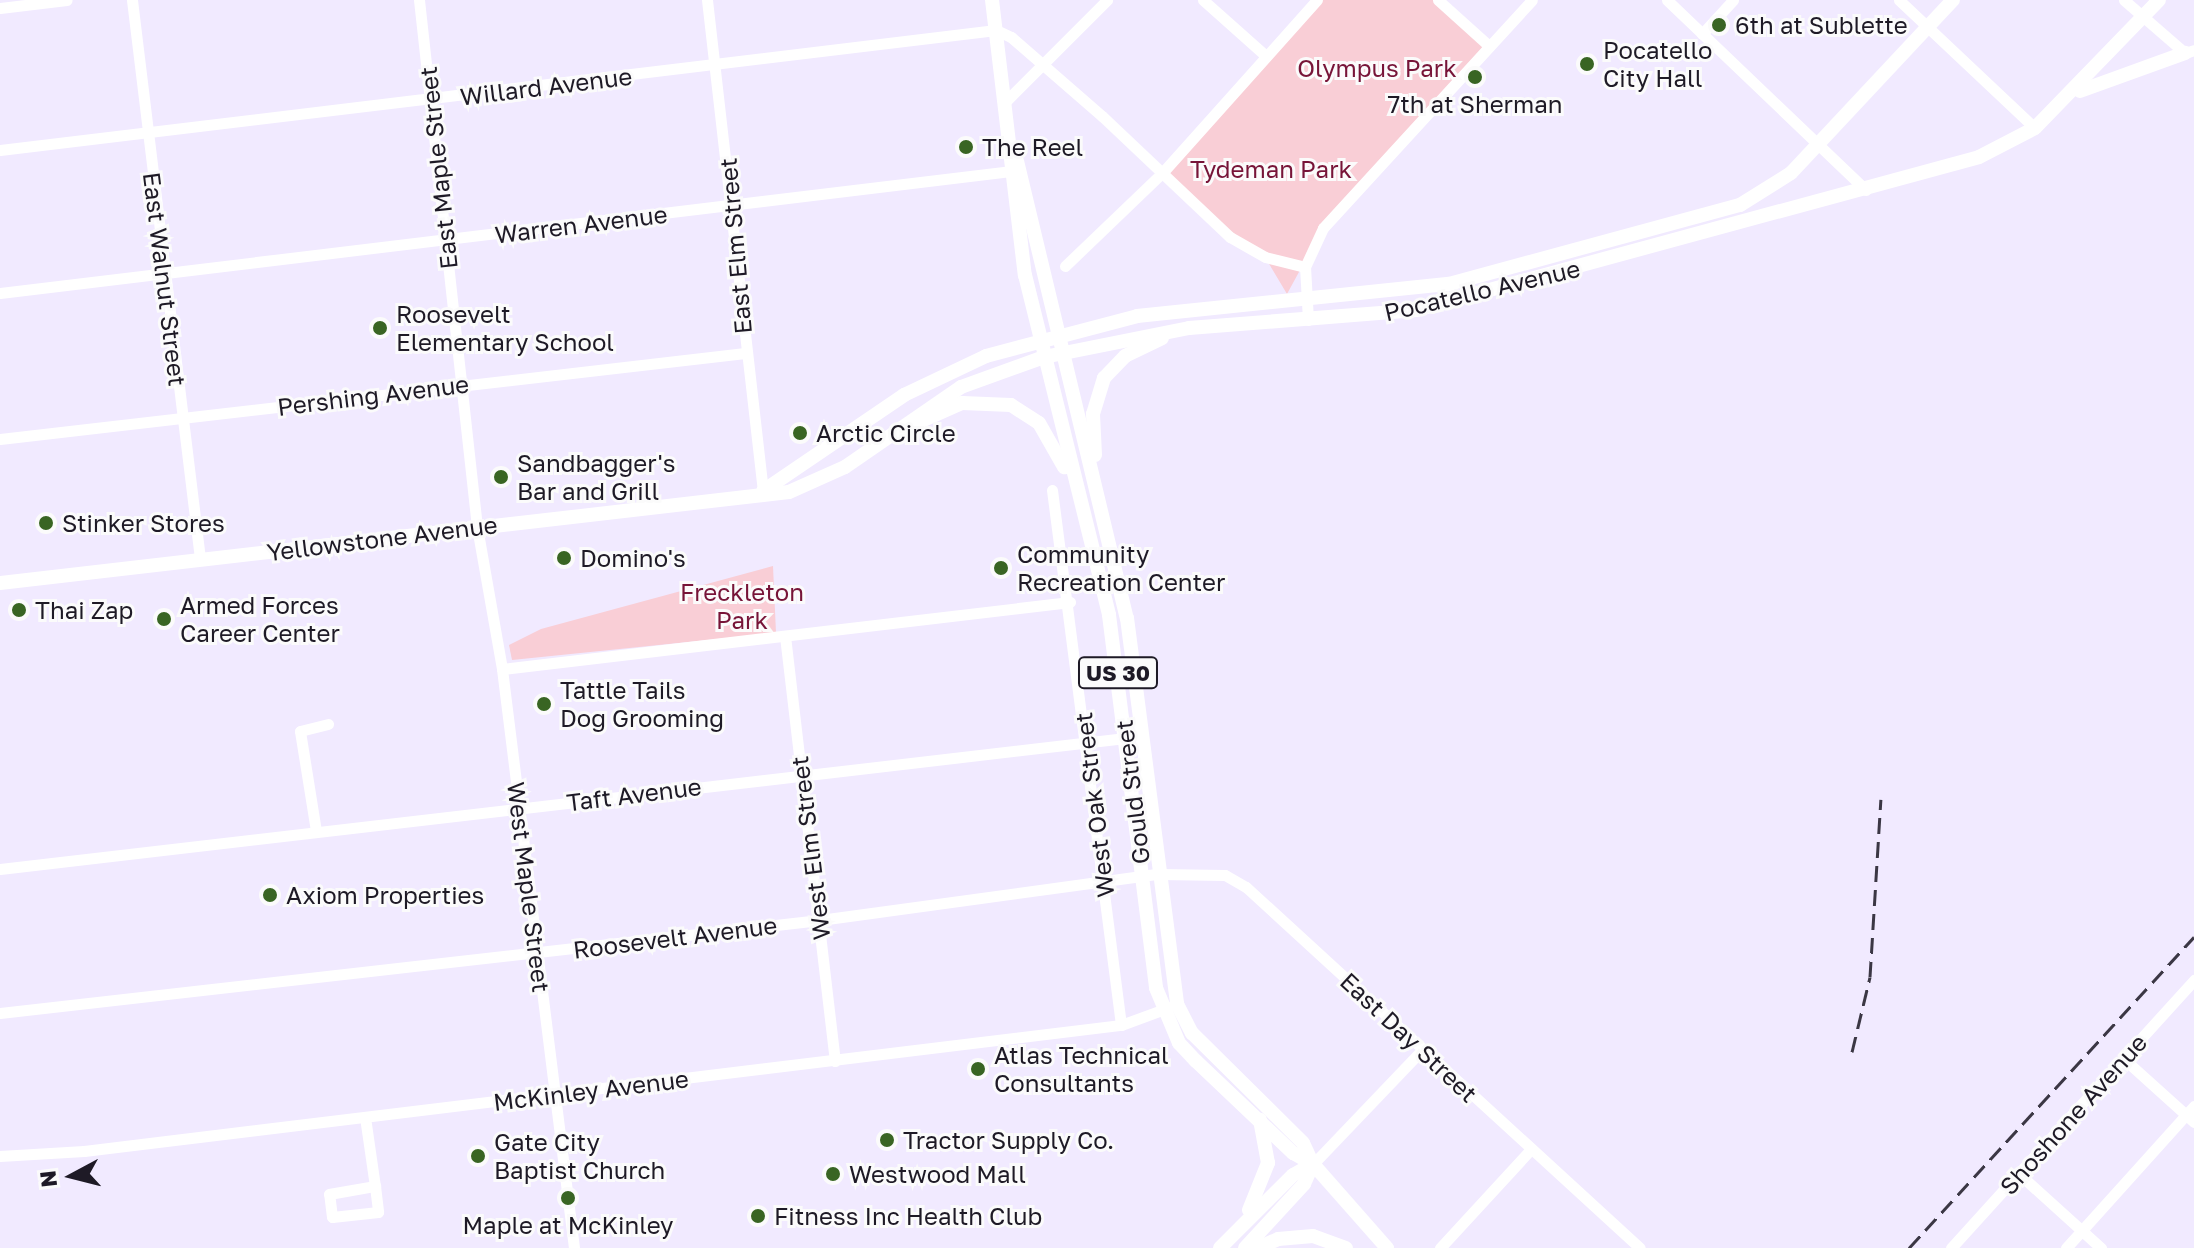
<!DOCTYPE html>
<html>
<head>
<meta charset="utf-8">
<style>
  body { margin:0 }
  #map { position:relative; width:2194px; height:1248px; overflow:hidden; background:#f1eaff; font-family:"Golos Text",sans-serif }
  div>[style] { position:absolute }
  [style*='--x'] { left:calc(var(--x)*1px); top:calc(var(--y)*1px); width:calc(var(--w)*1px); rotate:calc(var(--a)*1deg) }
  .green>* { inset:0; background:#f9ced6 }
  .minor>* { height:11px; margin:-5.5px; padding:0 5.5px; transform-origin:5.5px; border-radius:5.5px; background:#fff }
  .major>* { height:14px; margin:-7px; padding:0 7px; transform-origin:7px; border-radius:7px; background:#fff }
  .rail>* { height:3px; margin-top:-1.5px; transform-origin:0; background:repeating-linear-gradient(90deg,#3b3744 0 16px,transparent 0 24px) }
  .dots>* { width:22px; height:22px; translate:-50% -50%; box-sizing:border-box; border:4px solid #fbfbfb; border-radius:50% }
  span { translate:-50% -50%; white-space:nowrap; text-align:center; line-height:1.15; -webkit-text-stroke:6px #fbfbfb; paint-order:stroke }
  .shield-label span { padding:2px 6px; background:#fbfbfb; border:2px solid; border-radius:6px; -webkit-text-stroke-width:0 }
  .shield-label { font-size:22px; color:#1e1a26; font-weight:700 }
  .poi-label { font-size:24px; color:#1e1a26 }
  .left { translate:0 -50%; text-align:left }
  .park-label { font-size:24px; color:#771438 }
  .street-label { font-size:24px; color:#1e1a26 }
  .north { position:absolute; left:32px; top:1136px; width:80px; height:80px; -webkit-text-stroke:6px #fbfbfb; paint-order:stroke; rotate:263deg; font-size:22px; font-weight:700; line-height:32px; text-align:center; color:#1e1a26 }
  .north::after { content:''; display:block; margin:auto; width:28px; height:36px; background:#1e1a26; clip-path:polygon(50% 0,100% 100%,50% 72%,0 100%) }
</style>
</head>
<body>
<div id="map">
  <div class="green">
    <i style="clip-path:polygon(1317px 0,1438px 0,1489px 46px,1323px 228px,1287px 294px,1265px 257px,1248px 249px,1163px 172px)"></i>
    <i style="clip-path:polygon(773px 566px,776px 633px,512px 660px,509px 645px,541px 629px)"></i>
  </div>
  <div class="minor">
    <i style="--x:132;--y:0;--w:563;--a:83.06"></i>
    <i style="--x:419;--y:0;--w:530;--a:83.72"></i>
    <i style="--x:477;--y:527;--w:144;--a:80"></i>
    <i style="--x:502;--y:669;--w:583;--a:82.91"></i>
    <i style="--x:707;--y:0;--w:494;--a:83.5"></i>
    <i style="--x:1203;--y:0;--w:84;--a:41.6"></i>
    <i style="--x:1438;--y:0;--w:69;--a:42"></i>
    <i style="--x:1667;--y:0;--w:275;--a:43.7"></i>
    <i style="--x:1899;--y:0;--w:187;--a:43.3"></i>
    <i style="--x:2124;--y:0;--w:81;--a:41"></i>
    <i style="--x:2185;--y:53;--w:9;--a:-18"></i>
    <i style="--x:0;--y:8;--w:67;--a:-6.8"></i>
    <i style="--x:1702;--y:34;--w:46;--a:-47.6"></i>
    <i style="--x:1006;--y:101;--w:143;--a:-45"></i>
    <i style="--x:0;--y:150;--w:1003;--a:-6.87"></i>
    <i style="--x:996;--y:30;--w:17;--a:25"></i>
    <i style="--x:1011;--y:37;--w:121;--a:41"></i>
    <i style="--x:1102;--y:116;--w:176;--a:43.4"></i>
    <i style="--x:1230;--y:237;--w:40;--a:29.7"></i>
    <i style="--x:1265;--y:257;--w:41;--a:14"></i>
    <i style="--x:1065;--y:266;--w:136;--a:-43.8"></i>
    <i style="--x:1163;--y:172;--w:231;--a:-48.2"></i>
    <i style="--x:0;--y:293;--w:1027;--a:-6.88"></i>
    <i style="--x:1308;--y:320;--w:53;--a:-93.2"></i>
    <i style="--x:1305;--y:267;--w:43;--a:-65.2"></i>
    <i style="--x:1323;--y:228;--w:309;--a:-47.5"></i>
    <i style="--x:0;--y:439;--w:750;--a:-6.58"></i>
    <i style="--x:1052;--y:490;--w:539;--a:82.65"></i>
    <i style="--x:785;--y:636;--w:428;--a:83.3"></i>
    <i style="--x:502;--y:669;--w:572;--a:-6.73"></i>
    <i style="--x:316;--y:831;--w:101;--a:-99.1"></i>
    <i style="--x:300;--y:731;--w:29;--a:-14"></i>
    <i style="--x:0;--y:869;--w:1133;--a:-6.64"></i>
    <i style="--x:0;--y:1013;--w:825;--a:-6.47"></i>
    <i style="--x:820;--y:920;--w:341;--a:-7.8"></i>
    <i style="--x:1158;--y:874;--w:67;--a:0.9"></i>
    <i style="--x:1225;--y:875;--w:24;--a:30"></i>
    <i style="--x:1246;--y:887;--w:534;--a:42.5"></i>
    <i style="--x:2124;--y:1059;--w:94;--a:42"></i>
    <i style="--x:365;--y:1117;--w:70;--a:81.8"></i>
    <i style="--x:0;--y:1156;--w:84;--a:-3.4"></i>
    <i style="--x:84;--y:1151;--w:1045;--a:-6.93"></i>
    <i style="--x:1121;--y:1025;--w:52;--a:-20.2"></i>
    <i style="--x:1313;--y:1164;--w:159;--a:-46.3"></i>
    <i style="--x:2018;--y:1173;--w:112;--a:42.1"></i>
    <i style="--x:375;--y:1186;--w:26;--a:83"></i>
    <i style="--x:378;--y:1212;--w:46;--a:173.8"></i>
    <i style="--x:332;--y:1217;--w:23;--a:-97"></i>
    <i style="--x:329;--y:1194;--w:47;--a:-9.9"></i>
    <i style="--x:1440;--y:1248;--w:134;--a:-47.4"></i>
    <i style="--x:1951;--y:1248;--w:362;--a:-47.8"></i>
    <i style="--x:2066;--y:1248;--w:191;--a:-48"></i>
  </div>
  <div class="major">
    <i style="--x:992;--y:0;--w:277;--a:83.2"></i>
    <i style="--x:1025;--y:275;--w:350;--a:76.1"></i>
    <i style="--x:1109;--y:615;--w:376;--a:82.8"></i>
    <i style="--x:1156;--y:988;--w:60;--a:67.3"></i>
    <i style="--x:1179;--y:1043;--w:25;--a:47"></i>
    <i style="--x:1196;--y:1061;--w:134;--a:43.5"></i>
    <i style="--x:1293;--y:1153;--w:23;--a:29"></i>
    <i style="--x:2080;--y:91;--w:112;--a:-19.9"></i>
    <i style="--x:1017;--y:161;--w:470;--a:76.5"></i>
    <i style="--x:1127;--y:618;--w:389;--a:82.6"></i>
    <i style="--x:1177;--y:1004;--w:33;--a:63"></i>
    <i style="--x:1192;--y:1033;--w:156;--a:44.7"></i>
    <i style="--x:1303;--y:1143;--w:23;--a:65"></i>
    <i style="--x:1313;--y:1164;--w:112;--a:48.6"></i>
    <i style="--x:921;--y:421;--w:45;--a:-23.7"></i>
    <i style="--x:962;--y:403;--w:49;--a:2.3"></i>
    <i style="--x:1011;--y:405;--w:33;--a:33"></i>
    <i style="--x:1039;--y:423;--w:51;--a:60.4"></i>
    <i style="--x:1095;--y:455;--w:41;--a:-92.8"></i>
    <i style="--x:1093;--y:414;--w:38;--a:-73"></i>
    <i style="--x:1104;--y:378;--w:30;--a:-46"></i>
    <i style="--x:1125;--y:356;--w:41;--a:-25.9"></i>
    <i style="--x:763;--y:491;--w:171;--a:-34.2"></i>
    <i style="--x:904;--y:395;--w:91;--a:-25.4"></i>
    <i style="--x:986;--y:356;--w:156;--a:-14.8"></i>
    <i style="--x:1137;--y:316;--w:314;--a:-5.9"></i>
    <i style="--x:1449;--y:284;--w:302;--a:-15.2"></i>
    <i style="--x:1740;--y:205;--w:60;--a:-32.1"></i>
    <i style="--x:1791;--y:173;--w:237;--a:-46.9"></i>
    <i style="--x:0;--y:583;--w:794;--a:-6.58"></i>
    <i style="--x:789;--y:492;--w:61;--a:-24.1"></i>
    <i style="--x:845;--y:467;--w:141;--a:-34.6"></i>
    <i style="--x:961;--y:387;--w:88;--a:-19.9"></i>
    <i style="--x:1044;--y:357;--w:148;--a:-11.3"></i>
    <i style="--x:1189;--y:328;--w:228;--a:-4.5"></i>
    <i style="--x:1416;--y:310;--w:583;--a:-15.2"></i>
    <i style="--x:1979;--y:157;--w:63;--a:-27.4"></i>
    <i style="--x:2035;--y:128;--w:178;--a:-45.9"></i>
    <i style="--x:1249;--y:1210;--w:51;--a:-68"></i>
    <i style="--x:1268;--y:1163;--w:44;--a:-100.5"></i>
    <i style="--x:1220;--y:1248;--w:103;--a:-45"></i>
    <i style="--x:1293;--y:1175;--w:23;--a:-29"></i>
    <i style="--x:1245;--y:1248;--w:87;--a:-47.3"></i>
    <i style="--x:1304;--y:1184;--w:22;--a:-66"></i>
    <i style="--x:1258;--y:1248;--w:22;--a:-24"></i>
    <i style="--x:1278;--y:1239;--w:35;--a:-5"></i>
    <i style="--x:1313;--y:1236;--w:35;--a:20"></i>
  </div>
  <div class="rail">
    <i style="--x:1852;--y:1052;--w:77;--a:-76.5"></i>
    <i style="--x:1870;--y:977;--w:178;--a:-86.5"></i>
    <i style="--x:1909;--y:1248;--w:422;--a:-47.5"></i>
  </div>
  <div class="dots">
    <i style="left:1719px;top:25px;background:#396523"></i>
    <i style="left:1587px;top:64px;background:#396523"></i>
    <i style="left:1475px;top:77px;background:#396523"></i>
    <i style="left:966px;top:147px;background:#396523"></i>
    <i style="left:380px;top:328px;background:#396523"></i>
    <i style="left:800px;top:433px;background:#396523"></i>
    <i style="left:501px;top:477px;background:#396523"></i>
    <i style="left:46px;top:523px;background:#396523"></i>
    <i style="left:564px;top:558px;background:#396523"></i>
    <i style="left:1001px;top:568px;background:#396523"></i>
    <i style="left:19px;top:610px;background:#396523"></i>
    <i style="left:164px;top:619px;background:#396523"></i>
    <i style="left:544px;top:704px;background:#396523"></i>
    <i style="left:270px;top:895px;background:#396523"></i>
    <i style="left:978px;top:1069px;background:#396523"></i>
    <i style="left:887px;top:1140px;background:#396523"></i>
    <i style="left:478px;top:1156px;background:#396523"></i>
    <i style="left:833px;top:1174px;background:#396523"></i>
    <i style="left:568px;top:1198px;background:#396523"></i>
    <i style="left:758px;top:1216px;background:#396523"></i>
  </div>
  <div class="shield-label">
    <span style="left:1118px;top:673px">US 30</span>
  </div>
  <div class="poi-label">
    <span class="left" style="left:1735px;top:25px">6th at Sublette</span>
    <span class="left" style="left:1603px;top:64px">Pocatello<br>City Hall</span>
    <span style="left:1475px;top:104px">7th at Sherman</span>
    <span class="left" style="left:982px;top:147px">The Reel</span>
    <span class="left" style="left:396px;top:328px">Roosevelt<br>Elementary School</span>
    <span class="left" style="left:816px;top:433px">Arctic Circle</span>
    <span class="left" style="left:517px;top:477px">Sandbagger's<br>Bar and Grill</span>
    <span class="left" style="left:62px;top:523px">Stinker Stores</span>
    <span class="left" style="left:1017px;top:568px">Community<br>Recreation Center</span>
    <span class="left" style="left:580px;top:558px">Domino's</span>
    <span class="left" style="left:180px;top:619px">Armed Forces<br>Career Center</span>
    <span class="left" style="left:35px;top:610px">Thai Zap</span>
    <span class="left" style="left:560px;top:704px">Tattle Tails<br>Dog Grooming</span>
    <span class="left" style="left:286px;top:895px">Axiom Properties</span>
    <span class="left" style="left:994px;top:1069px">Atlas Technical<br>Consultants</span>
    <span class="left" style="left:903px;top:1140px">Tractor Supply Co.</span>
    <span class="left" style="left:494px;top:1156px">Gate City<br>Baptist Church</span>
    <span class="left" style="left:849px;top:1174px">Westwood Mall</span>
    <span class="left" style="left:774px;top:1216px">Fitness Inc Health Club</span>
    <span style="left:568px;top:1225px">Maple at McKinley</span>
  </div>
  <div class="park-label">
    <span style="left:1377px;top:68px">Olympus Park</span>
    <span style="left:1271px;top:169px">Tydeman Park</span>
    <span style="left:742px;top:606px">Freckleton<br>Park</span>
  </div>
  <div class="street-label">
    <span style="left:546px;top:86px;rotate:-7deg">Willard Avenue</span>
    <span style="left:438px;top:168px;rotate:-96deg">East Maple Street</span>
    <span style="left:581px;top:224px;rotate:-7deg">Warren Avenue</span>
    <span style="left:735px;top:246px;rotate:-95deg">East Elm Street</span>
    <span style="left:165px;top:279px;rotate:83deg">East Walnut Street</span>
    <span style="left:1482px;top:290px;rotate:-13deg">Pocatello Avenue</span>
    <span style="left:373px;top:395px;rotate:-7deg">Pershing Avenue</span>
    <span style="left:382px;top:538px;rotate:-7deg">Yellowstone Avenue</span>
    <span style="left:1132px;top:792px;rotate:-97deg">Gould Street</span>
    <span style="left:634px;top:794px;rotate:-7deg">Taft Avenue</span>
    <span style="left:1094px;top:805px;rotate:-97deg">West Oak Street</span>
    <span style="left:810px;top:848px;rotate:-97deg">West Elm Street</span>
    <span style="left:529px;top:887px;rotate:83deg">West Maple Street</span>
    <span style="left:675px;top:937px;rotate:-7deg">Roosevelt Avenue</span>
    <span style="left:1409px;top:1037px;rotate:43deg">East Day Street</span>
    <span style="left:591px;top:1090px;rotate:-7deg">McKinley Avenue</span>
    <span style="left:2073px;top:1114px;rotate:-48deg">Shoshone Avenue</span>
  </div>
  <div class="north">N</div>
</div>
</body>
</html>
